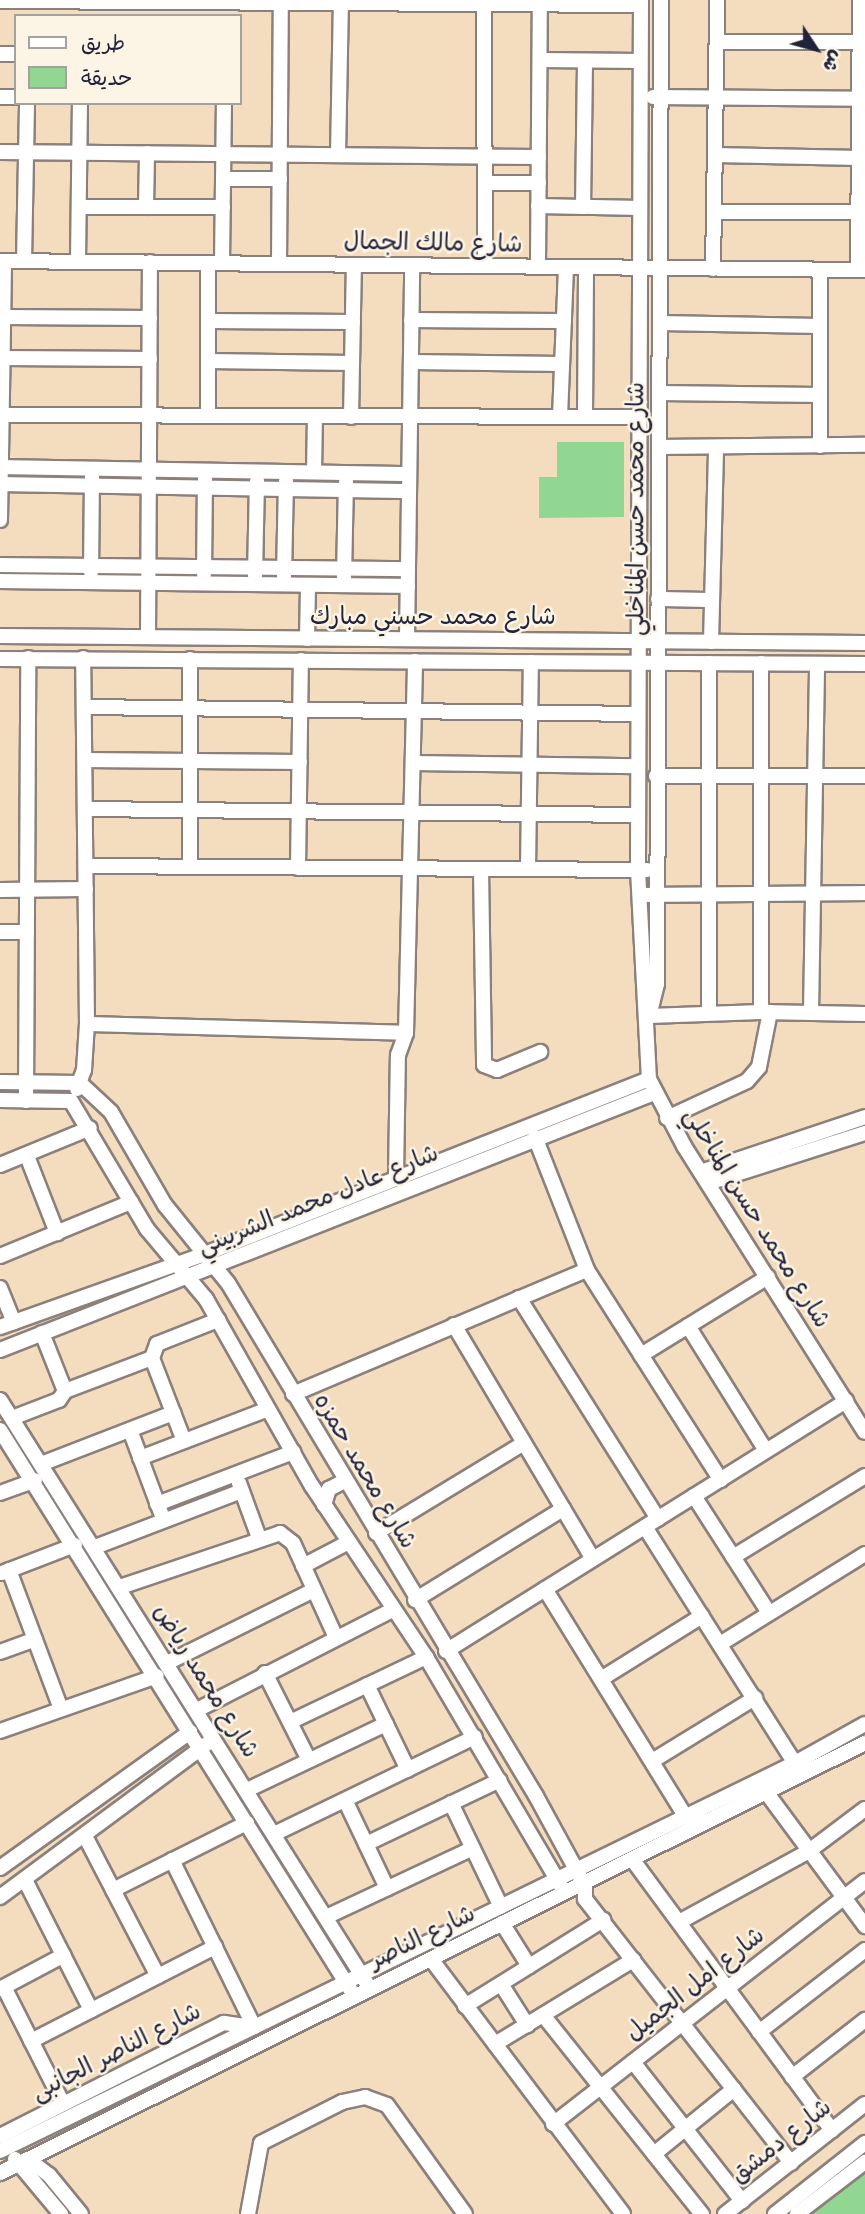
<!DOCTYPE html>
<html>
<head>
<meta charset="utf-8">
<style>
  body { margin:0 }
  #map { position:relative; width:865px; height:2214px; overflow:hidden; background:#f4ddbe; font-family:Sriracha,"Playpen Sans Arabic",sans-serif }
  div>[style] { position:absolute }
  [style*='--x'] { left:calc(var(--x)*1px); top:calc(var(--y)*1px); width:calc(var(--w)*1px); rotate:calc(var(--a)*1deg) }
  .green>* { inset:0; background:#91d791 }
  .roads { filter:drop-shadow(2px 0 #8b807c) drop-shadow(-2px 0 #8b807c) drop-shadow(0 2px #8b807c) drop-shadow(0 -2px #8b807c) }
  .minor>* { height:14px; margin:-7px; padding:0 7px; transform-origin:7px; border-radius:7px; background:#fff }
  span { translate:-50% -50%; white-space:nowrap; text-align:center; line-height:1.15; -webkit-text-stroke:5px #fcf5e5; paint-order:stroke }
  .street-label { font-size:24px; color:#22223b }
  .legend { position:absolute; left:14px; top:14px; width:228px; height:91px; box-sizing:border-box; background:#fcf5e5; border:2px solid #a5a1a1; margin:0; padding:9px 12px; list-style:none; font-size:21px; color:#22223b }
  .legend li { display:flex; align-items:center; gap:14px; height:35px }
  .legend b { width:35px; border:2px solid #a5a1a1 }
  .north { position:absolute; left:781px; top:14px; width:70px; height:70px; -webkit-text-stroke:5px #fcf5e5; paint-order:stroke; rotate:126deg; font-size:19px; font-weight:700; line-height:28px; text-align:center; color:#22223b }
  .north::after { content:''; display:block; margin:auto; width:24px; height:32px; background:#22223b; clip-path:polygon(50% 0,100% 100%,50% 72%,0 100%) }
</style>
</head>
<body>
<div id="map">
  <div class="green">
    <i style="clip-path:polygon(557px 442px,624px 442px,624px 517px,539px 518px,539px 477px,557px 477px)"></i>
    <i style="clip-path:polygon(865px 2170px,865px 2214px,807px 2214px)"></i>
  </div>
  <div class="roads">
    <div class="minor">
      <i style="--x:484;--y:0;--w:266;--a:89.8"></i>
      <i style="--x:641;--y:0;--w:870;--a:90.2"></i>
      <i style="--x:638;--y:870;--w:209;--a:87"></i>
      <i style="--x:649;--y:1079;--w:76;--a:62.4"></i>
      <i style="--x:684;--y:1146;--w:338;--a:57.7"></i>
      <i style="--x:0;--y:1;--w:641;--a:0.36"></i>
      <i style="--x:717;--y:42;--w:142;--a:0"></i>
      <i style="--x:0;--y:54;--w:16;--a:0"></i>
      <i style="--x:540;--y:60;--w:100;--a:0.6"></i>
      <i style="--x:0;--y:97;--w:16;--a:0"></i>
      <i style="--x:653;--y:97;--w:212;--a:0.5"></i>
      <i style="--x:0;--y:152;--w:539;--a:0.53"></i>
      <i style="--x:338;--y:155;--w:152;--a:-88.9"></i>
      <i style="--x:715;--y:155;--w:145;--a:1.2"></i>
      <i style="--x:223;--y:179;--w:57;--a:0"></i>
      <i style="--x:485;--y:183;--w:54;--a:0"></i>
      <i style="--x:538;--y:206;--w:102;--a:1.1"></i>
      <i style="--x:79;--y:207;--w:144;--a:0"></i>
      <i style="--x:146;--y:207;--w:54;--a:-88.9"></i>
      <i style="--x:583;--y:207;--w:146;--a:-89.2"></i>
      <i style="--x:714;--y:212;--w:145;--a:0"></i>
      <i style="--x:0;--y:261;--w:865;--a:0.6"></i>
      <i style="--x:24;--y:261;--w:158;--a:-88.9"></i>
      <i style="--x:78;--y:262;--w:159;--a:-89.3"></i>
      <i style="--x:222;--y:263;--w:160;--a:-89.3"></i>
      <i style="--x:279;--y:264;--w:261;--a:-89.6"></i>
      <i style="--x:538;--y:267;--w:263;--a:-89.6"></i>
      <i style="--x:713;--y:269;--w:269;--a:-89.1"></i>
      <i style="--x:820;--y:270;--w:176;--a:90"></i>
      <i style="--x:858;--y:270;--w:270;--a:-89.6"></i>
      <i style="--x:3;--y:317;--w:147;--a:0.4"></i>
      <i style="--x:411;--y:320;--w:153;--a:0.4"></i>
      <i style="--x:208;--y:321;--w:145;--a:0.4"></i>
      <i style="--x:660;--y:323;--w:160;--a:1.1"></i>
      <i style="--x:2;--y:358;--w:148;--a:0.4"></i>
      <i style="--x:208;--y:361;--w:144;--a:0.8"></i>
      <i style="--x:411;--y:362;--w:151;--a:0.8"></i>
      <i style="--x:659;--y:393;--w:161;--a:0.7"></i>
      <i style="--x:0;--y:415;--w:639;--a:0.18"></i>
      <i style="--x:208;--y:416;--w:153;--a:-90"></i>
      <i style="--x:351;--y:417;--w:152;--a:-88.9"></i>
      <i style="--x:560;--y:417;--w:150;--a:-87.7"></i>
      <i style="--x:585;--y:417;--w:150;--a:-89.6"></i>
      <i style="--x:659;--y:447;--w:206;--a:-0.6"></i>
      <i style="--x:1;--y:467;--w:408;--a:1"></i>
      <i style="--x:314;--y:472;--w:55;--a:-89"></i>
      <i style="--x:0;--y:484;--w:409;--a:1"></i>
      <i style="--x:0;--y:520;--w:259;--a:-89.1"></i>
      <i style="--x:0;--y:565;--w:408;--a:0.6"></i>
      <i style="--x:91;--y:572;--w:95;--a:-89.4"></i>
      <i style="--x:204;--y:574;--w:95;--a:-89.4"></i>
      <i style="--x:255;--y:576;--w:95;--a:-88.8"></i>
      <i style="--x:284;--y:576;--w:95;--a:-88.8"></i>
      <i style="--x:344;--y:577;--w:95;--a:-88.8"></i>
      <i style="--x:0;--y:581;--w:408;--a:0.7"></i>
      <i style="--x:658;--y:599;--w:54;--a:1.1"></i>
      <i style="--x:0;--y:636;--w:865;--a:0.46"></i>
      <i style="--x:148;--y:637;--w:375;--a:-89.7"></i>
      <i style="--x:307;--y:639;--w:54;--a:-88.9"></i>
      <i style="--x:407;--y:639;--w:374;--a:-89.2"></i>
      <i style="--x:711;--y:642;--w:195;--a:-88.5"></i>
      <i style="--x:0;--y:659;--w:865;--a:0.33"></i>
      <i style="--x:709;--y:663;--w:350;--a:90"></i>
      <i style="--x:84;--y:707;--w:554;--a:0.72"></i>
      <i style="--x:85;--y:760;--w:215;--a:0.5"></i>
      <i style="--x:413;--y:763;--w:225;--a:0.8"></i>
      <i style="--x:656;--y:776;--w:209;--a:0"></i>
      <i style="--x:85;--y:809;--w:553;--a:0.62"></i>
      <i style="--x:86;--y:866;--w:561;--a:0.41"></i>
      <i style="--x:190;--y:867;--w:208;--a:-90"></i>
      <i style="--x:298;--y:868;--w:208;--a:-89.2"></i>
      <i style="--x:481;--y:869;--w:196;--a:89.1"></i>
      <i style="--x:484;--y:1065;--w:14;--a:21"></i>
      <i style="--x:497;--y:1070;--w:47;--a:-22.7"></i>
      <i style="--x:528;--y:869;--w:207;--a:-89.2"></i>
      <i style="--x:0;--y:890;--w:86;--a:-0.7"></i>
      <i style="--x:647;--y:895;--w:218;--a:-0.5"></i>
      <i style="--x:0;--y:932;--w:27;--a:0"></i>
      <i style="--x:761;--y:1012;--w:349;--a:-90"></i>
      <i style="--x:811;--y:1013;--w:349;--a:-89"></i>
      <i style="--x:649;--y:1016;--w:33;--a:-76"></i>
      <i style="--x:657;--y:984;--w:984;--a:-89.77"></i>
      <i style="--x:649;--y:1016;--w:112;--a:-2"></i>
      <i style="--x:761;--y:1012;--w:104;--a:1.1"></i>
      <i style="--x:87;--y:1024;--w:319;--a:1.6"></i>
      <i style="--x:0;--y:1082;--w:80;--a:0.7"></i>
      <i style="--x:80;--y:1083;--w:42;--a:43.1"></i>
      <i style="--x:111;--y:1112;--w:108;--a:59.9"></i>
      <i style="--x:165;--y:1205;--w:100;--a:51.1"></i>
      <i style="--x:228;--y:1283;--w:598;--a:59.02"></i>
      <i style="--x:536;--y:1796;--w:102;--a:61.4"></i>
      <i style="--x:585;--y:1886;--w:13;--a:90"></i>
      <i style="--x:585;--y:1899;--w:335;--a:52"></i>
      <i style="--x:77;--y:1089;--w:20;--a:-70"></i>
      <i style="--x:84;--y:1070;--w:46;--a:-86.3"></i>
      <i style="--x:87;--y:1024;--w:366;--a:-90.6"></i>
      <i style="--x:0;--y:1100;--w:71;--a:0.8"></i>
      <i style="--x:26;--y:1101;--w:443;--a:-89.7"></i>
      <i style="--x:71;--y:1101;--w:149;--a:59.3"></i>
      <i style="--x:147;--y:1229;--w:92;--a:49.9"></i>
      <i style="--x:206;--y:1299;--w:215;--a:60.5"></i>
      <i style="--x:312;--y:1486;--w:206;--a:56.3"></i>
      <i style="--x:426;--y:1657;--w:266;--a:59.5"></i>
      <i style="--x:667;--y:1118;--w:88;--a:-24.8"></i>
      <i style="--x:747;--y:1081;--w:18;--a:-49"></i>
      <i style="--x:759;--y:1067;--w:56;--a:-78.7"></i>
      <i style="--x:535;--y:1137;--w:143;--a:68.6"></i>
      <i style="--x:587;--y:1270;--w:249;--a:57.5"></i>
      <i style="--x:27;--y:1156;--w:83;--a:68.7"></i>
      <i style="--x:0;--y:1165;--w:97;--a:-22.3"></i>
      <i style="--x:701;--y:1172;--w:173;--a:-18.5"></i>
      <i style="--x:396;--y:1177;--w:122;--a:-89.1"></i>
      <i style="--x:398;--y:1055;--w:23;--a:-70"></i>
      <i style="--x:406;--y:1033;--w:372;--a:-88.6"></i>
      <i style="--x:708;--y:1183;--w:165;--a:-17.7"></i>
      <i style="--x:0;--y:1256;--w:142;--a:-22.4"></i>
      <i style="--x:0;--y:1288;--w:37;--a:68"></i>
      <i style="--x:519;--y:1298;--w:261;--a:57.8"></i>
      <i style="--x:454;--y:1325;--w:272;--a:59.3"></i>
      <i style="--x:688;--y:1326;--w:147;--a:58"></i>
      <i style="--x:0;--y:1327;--w:218;--a:-19.6"></i>
      <i style="--x:205;--y:1254;--w:477;--a:-21.5"></i>
      <i style="--x:42;--y:1333;--w:62;--a:68.4"></i>
      <i style="--x:0;--y:1350;--w:703;--a:-21.45"></i>
      <i style="--x:641;--y:1355;--w:149;--a:-31.6"></i>
      <i style="--x:293;--y:1394;--w:319;--a:-22.9"></i>
      <i style="--x:0;--y:1400;--w:688;--a:57.84"></i>
      <i style="--x:12;--y:1418;--w:50;--a:-21"></i>
      <i style="--x:59;--y:1400;--w:11;--a:-56"></i>
      <i style="--x:65;--y:1391;--w:93;--a:-20.8"></i>
      <i style="--x:0;--y:1430;--w:660;--a:57.95"></i>
      <i style="--x:130;--y:1430;--w:89;--a:69.5"></i>
      <i style="--x:184;--y:1441;--w:89;--a:-111.1"></i>
      <i style="--x:152;--y:1358;--w:15;--a:-70"></i>
      <i style="--x:157;--y:1344;--w:66;--a:-21.5"></i>
      <i style="--x:140;--y:1458;--w:137;--a:-20.9"></i>
      <i style="--x:41;--y:1464;--w:142;--a:-21.1"></i>
      <i style="--x:239;--y:1483;--w:59;--a:70"></i>
      <i style="--x:0;--y:1493;--w:37;--a:-20"></i>
      <i style="--x:694;--y:1496;--w:139;--a:57.3"></i>
      <i style="--x:157;--y:1504;--w:146;--a:-20.9"></i>
      <i style="--x:324;--y:1505;--w:17;--a:-73"></i>
      <i style="--x:329;--y:1489;--w:18;--a:-27"></i>
      <i style="--x:645;--y:1527;--w:280;--a:57.6"></i>
      <i style="--x:376;--y:1533;--w:173;--a:-31.3"></i>
      <i style="--x:95;--y:1547;--w:157;--a:-20.9"></i>
      <i style="--x:733;--y:1557;--w:155;--a:-31.5"></i>
      <i style="--x:303;--y:1566;--w:52;--a:-27.6"></i>
      <i style="--x:9;--y:1570;--w:148;--a:69.5"></i>
      <i style="--x:2;--y:1573;--w:78;--a:-21"></i>
      <i style="--x:120;--y:1587;--w:169;--a:-18.6"></i>
      <i style="--x:280;--y:1533;--w:16;--a:38"></i>
      <i style="--x:293;--y:1543;--w:104;--a:65.6"></i>
      <i style="--x:545;--y:1589;--w:268;--a:58.3"></i>
      <i style="--x:415;--y:1600;--w:174;--a:-31.6"></i>
      <i style="--x:720;--y:1644;--w:171;--a:-31.8"></i>
      <i style="--x:446;--y:1651;--w:472;--a:-32"></i>
      <i style="--x:0;--y:1652;--w:37;--a:-20"></i>
      <i style="--x:167;--y:1663;--w:164;--a:-26.4"></i>
      <i style="--x:265;--y:1673;--w:97;--a:63.2"></i>
      <i style="--x:601;--y:1679;--w:119;--a:-32"></i>
      <i style="--x:367;--y:1685;--w:94;--a:64.2"></i>
      <i style="--x:197;--y:1710;--w:221;--a:-27.1"></i>
      <i style="--x:290;--y:1722;--w:151;--a:-25.5"></i>
      <i style="--x:0;--y:1731;--w:166;--a:-19.3"></i>
      <i style="--x:652;--y:1761;--w:121;--a:-31.5"></i>
      <i style="--x:247;--y:1790;--w:154;--a:-25.4"></i>
      <i style="--x:766;--y:1792;--w:167;--a:53.5"></i>
      <i style="--x:345;--y:1800;--w:98;--a:64.5"></i>
      <i style="--x:451;--y:1803;--w:115;--a:64.3"></i>
      <i style="--x:274;--y:1834;--w:223;--a:-25.8"></i>
      <i style="--x:85;--y:1836;--w:158;--a:62.5"></i>
      <i style="--x:366;--y:1844;--w:148;--a:-25.5"></i>
      <i style="--x:632;--y:1859;--w:337;--a:53.6"></i>
      <i style="--x:172;--y:1860;--w:186;--a:63.8"></i>
      <i style="--x:0;--y:1868;--w:234;--a:-35.6"></i>
      <i style="--x:25;--y:1880;--w:146;--a:63.1"></i>
      <i style="--x:113;--y:1890;--w:150;--a:-26.6"></i>
      <i style="--x:0;--y:1897;--w:257;--a:-36.5"></i>
      <i style="--x:326;--y:1917;--w:162;--a:-25.1"></i>
      <i style="--x:679;--y:1922;--w:148;--a:-28.6"></i>
      <i style="--x:809;--y:1851;--w:70;--a:-36.9"></i>
      <i style="--x:502;--y:1923;--w:51;--a:57.9"></i>
      <i style="--x:431;--y:1959;--w:319;--a:53"></i>
      <i style="--x:501;--y:1984;--w:49;--a:57.6"></i>
      <i style="--x:4;--y:1987;--w:131;--a:63.2"></i>
      <i style="--x:0;--y:1989;--w:72;--a:-28"></i>
      <i style="--x:465;--y:2006;--w:163;--a:-31.9"></i>
      <i style="--x:543;--y:2015;--w:255;--a:51.4"></i>
      <i style="--x:759;--y:2032;--w:134;--a:-37.7"></i>
      <i style="--x:31;--y:2041;--w:207;--a:-27.1"></i>
      <i style="--x:495;--y:2044;--w:162;--a:-31.3"></i>
      <i style="--x:633;--y:2062;--w:177;--a:51.9"></i>
      <i style="--x:792;--y:2077;--w:93;--a:-38"></i>
      <i style="--x:553;--y:2124;--w:395;--a:-37.9"></i>
      <i style="--x:0;--y:2136;--w:251;--a:-26.8"></i>
      <i style="--x:224;--y:2023;--w:30;--a:8"></i>
      <i style="--x:0;--y:2151;--w:885;--a:-26.01"></i>
      <i style="--x:795;--y:1763;--w:80;--a:-29.1"></i>
      <i style="--x:654;--y:2154;--w:103;--a:-39.1"></i>
      <i style="--x:15;--y:2159;--w:72;--a:50.1"></i>
      <i style="--x:18;--y:2165;--w:19;--a:3"></i>
      <i style="--x:37;--y:2166;--w:15;--a:37"></i>
      <i style="--x:49;--y:2175;--w:50;--a:50.6"></i>
      <i style="--x:0;--y:2173;--w:966;--a:-26.43"></i>
      <i style="--x:248;--y:2214;--w:72;--a:-79.6"></i>
      <i style="--x:261;--y:2143;--w:91;--a:-26.8"></i>
      <i style="--x:342;--y:2102;--w:24;--a:-12"></i>
      <i style="--x:365;--y:2097;--w:23;--a:20"></i>
      <i style="--x:387;--y:2105;--w:134;--a:54.4"></i>
      <i style="--x:725;--y:2214;--w:178;--a:-38.2"></i>
      <i style="--x:775;--y:2214;--w:115;--a:-38.3"></i>
      <i style="--x:797;--y:2214;--w:86;--a:-37.4"></i>
    </div>
  </div>
  <div class="street-label">
    <span style="left:433px;top:243px;rotate:1deg">شارع مالك الجمال</span>
    <span style="left:636px;top:509px;rotate:-90deg">شارع محمد حسن المناخلي</span>
    <span style="left:433px;top:617px">شارع محمد حسني مبارك</span>
    <span style="left:318px;top:1200px;rotate:-22deg">شارع عادل محمد الشربيني</span>
    <span style="left:757px;top:1218px;rotate:58deg">شارع محمد حسن المناخلي</span>
    <span style="left:365px;top:1471px;rotate:59deg">شارع محمد حمزه</span>
    <span style="left:206px;top:1681px;rotate:58deg">شارع محمد رياض</span>
    <span style="left:422px;top:1937px;rotate:-26deg">شارع الناصر</span>
    <span style="left:695px;top:1984px;rotate:-38deg">شارع امل الجميل</span>
    <span style="left:116px;top:2052px;rotate:-27deg">شارع الناصر الجانبى</span>
    <span style="left:781px;top:2141px;rotate:-38deg">شارع دمشق</span>
  </div>
  <ul class="legend">
  <li><b style="height:9px;background:#fff"></b>طريق</li>
  <li><b style="height:19px;background:#91d791"></b>حديقة</li>
  </ul>
  <div class="north">ش</div>
</div>
</body>
</html>
